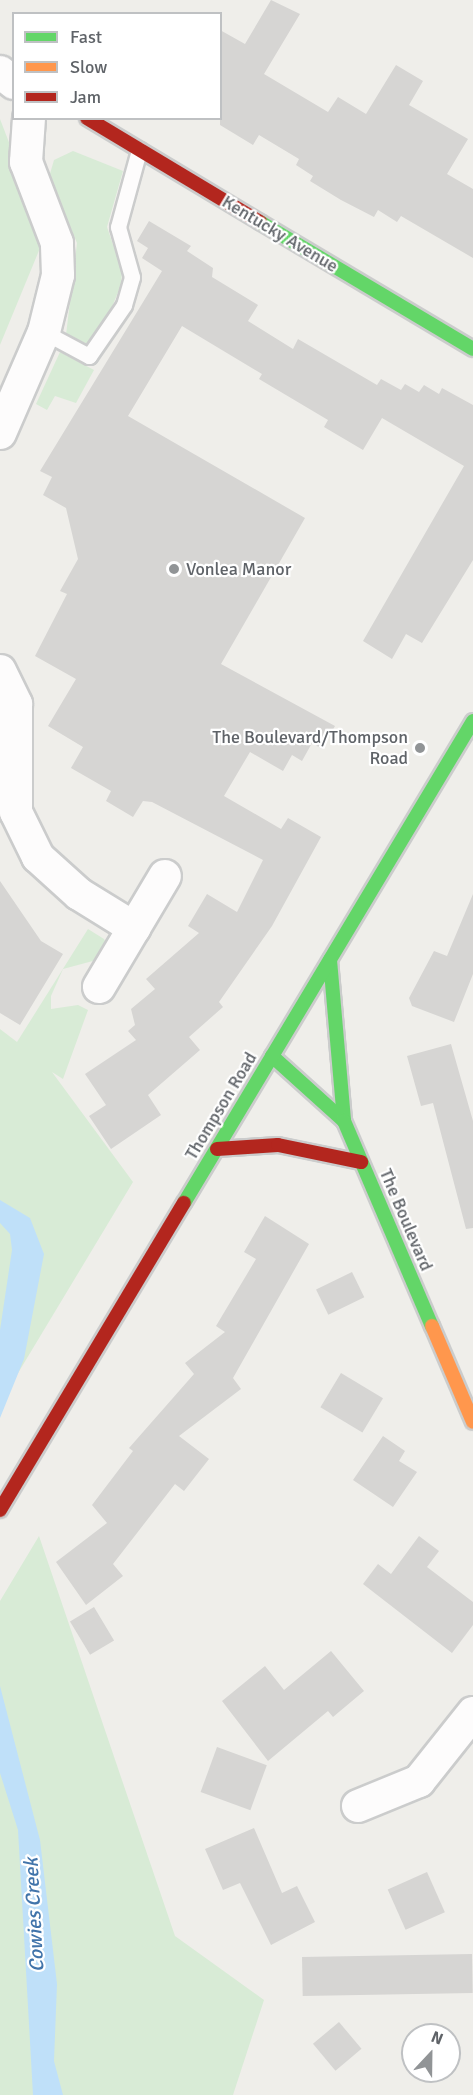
<!DOCTYPE html>
<html>
<head>
<meta charset="utf-8">
<style>
  body { margin:0 }
  #map { position:relative; width:473px; height:2095px; overflow:hidden; background:#efeeea; font-family:Signika,sans-serif }
  div>[style] { position:absolute }
  [style*='--x'] { left:calc(var(--x)*1px); top:calc(var(--y)*1px); width:calc(var(--w)*1px); rotate:calc(var(--a)*1deg) }
  .green>* { inset:0; background:#d8ebd6 }
  .water>* { inset:0; background:#bfe0f9 }
  .building>* { inset:0; background:#d6d5d3; transform-origin:0 0 }
  .roads { filter:drop-shadow(2px 0 #cbcccc) drop-shadow(-2px 0 #cbcccc) drop-shadow(0 2px #cbcccc) drop-shadow(0 -2px #cbcccc) }
  .lane>* { height:15px; margin:-7.5px; padding:0 7.5px; transform-origin:7.5px; border-radius:7.5px; background:#fdfcfc }
  .street>* { height:32px; margin:-16px; padding:0 16px; transform-origin:16px; border-radius:16px; background:#fdfcfc }
  .fast>* { height:14px; margin:-7px; padding:0 7px; transform-origin:7px; border-radius:7px; background:#63d668 }
  .slow>* { height:14px; margin:-7px; padding:0 7px; transform-origin:7px; border-radius:7px; background:#ff974d }
  .jam>* { height:14px; margin:-7px; padding:0 7px; transform-origin:7px; border-radius:7px; background:#b3261e }
  .dots>* { width:16px; height:16px; translate:-50% -50%; box-sizing:border-box; border:3px solid #fff; border-radius:50% }
  span { translate:-50% -50%; white-space:nowrap; text-align:center; line-height:1.15; -webkit-text-stroke:4.5px #fff; paint-order:stroke }
  .street-label { font-size:18px; color:#5f6368 }
  .poi-label { font-size:18px; color:#5f6368 }
  .left { translate:0 -50%; text-align:left }
  .right { translate:-100% -50%; text-align:right }
  .water-label { font-size:20px; color:#4174aa; font-style:italic }
  .legend { position:absolute; left:12px; top:12px; width:210px; height:108px; box-sizing:border-box; background:#fff; border:2px solid #bfc1c3; margin:0; padding:8px 10px; list-style:none; font-size:18px; color:#5f6368 }
  .legend li { display:flex; align-items:center; gap:12px; height:30px }
  .legend b { width:30px; border:2px solid #bfc1c3 }
  .north { position:absolute; left:401px; top:2023px; width:60px; height:60px; box-sizing:border-box; background:#fff; border:2px solid #bfc1c3; border-radius:50%; rotate:22deg; font-size:16px; font-weight:700; line-height:24px; text-align:center; color:#5f6368 }
  .north::after { content:''; display:block; margin:auto; width:21px; height:27px; background:#919496; clip-path:polygon(50% 0,100% 100%,50% 72%,0 100%) }
</style>
</head>
<body>
<div id="map">
  <div class="green">
    <i style="clip-path:polygon(0 119px,45px 236px,0 345px)"></i>
    <i style="clip-path:polygon(73px 151px,123px 171px,107px 227px,122px 271px,121px 285px,103px 329px,90px 345px,66px 335px,77px 243px,49px 177px,54px 160px)"></i>
    <i style="clip-path:polygon(60px 352px,94px 370px,76px 403px,55px 396px,47px 410px,36px 404px)"></i>
    <i style="clip-path:polygon(88px 929px,104px 939px,109px 949px,104px 958px,63px 969px,51px 996px,51px 1009px,78px 1005px,88px 1010px,63px 1079px,52px 1072px,133px 1182px,0 1403px,0 1029px,17px 1042px)"></i>
    <i style="clip-path:polygon(39px 1536px,175px 1936px,264px 2000px,233px 2095px,0 2095px,0 1601px)"></i>
  </div>
  <div class="water">
    <i style="clip-path:polygon(0 1200px,30px 1218px,44px 1254px,24px 1359px,0 1418px,0 1330px,12px 1250px,10px 1234px,0 1223px)"></i>
    <i style="clip-path:polygon(0 1686px,40px 1840px,57px 1984px,54px 2061px,63px 2095px,33px 2095px,18px 1830px,0 1773px)"></i>
  </div>
  <div class="building">
    <i style="clip-path:polygon(271px 0,300px 14px,264px 74px,328px 112px,338px 97px,366px 114px,396px 65px,423px 81px,409px 105px,468px 139px,447px 174px,473px 189px,473px 258px,401px 216px,397px 222px,378px 210px,374px 217px,341px 200px,310px 181px,313px 176px,296px 165px,299px 159px,259px 135px,253px 145px,220px 125px,220px 30px,245px 44px)"></i>
    <i style="clip-path:polygon(149px 221px,191px 246px,187px 251px,213px 268px,212px 277px,258px 305px,248px 321px,293px 349px,298px 339px,377px 385px,381px 379px,401px 390px,405px 384px,419px 392px,424px 385px,439px 394px,442px 388px,473px 405px,473px 560px,422px 643px,406px 634px,392px 659px,363px 641px,464px 466px,382px 418px,363px 450px,324px 427px,328px 420px,259px 379px,262px 374px,182px 326px,128px 416px,305px 518px,221px 664px,335px 726px,322px 749px,312px 743px,302px 761px,292px 755px,283px 771px,250px 752px,224px 796px,281px 829px,288px 818px,321px 837px,272px 926px,219px 1002px,223px 1007px,189px 1037px,200px 1050px,148px 1095px,161px 1115px,111px 1149px,89px 1116px,106px 1105px,85px 1074px,136px 1040px,128px 1031px,135px 1025px,131px 1009px,155px 989px,146px 979px,199px 933px,188px 926px,207px 894px,237px 912px,263px 860px,152px 802px,143px 801px,133px 817px,106px 801px,111px 791px,71px 768px,83px 747px,48px 726px,76px 679px,35px 656px,67px 594px,60px 591px,78px 559px,66px 508px,43px 495px,52px 477px,40px 471px,162px 271px,142px 258px,148px 248px,137px 241px)"></i>
    <i style="clip-path:polygon(0 881px,41px 941px,63px 954px,20px 1025px,0 1013px)"></i>
    <i style="clip-path:polygon(473px 894px,473px 974px,454px 1022px,412px 1006px,409px 998px,434px 951px,447px 956px)"></i>
    <i style="clip-path:polygon(451px 1044px,473px 1121px,473px 1228px,466px 1229px,433px 1103px,421px 1106px,407px 1056px)"></i>
    <i style="clip-path:polygon(265px 1216px,309px 1244px,233px 1378px,241px 1389px,179px 1436px,209px 1459px,184px 1491px,175px 1484px,113px 1564px,123px 1576px,86px 1605px,56px 1562px,107px 1523px,92px 1505px,133px 1451px,129px 1448px,194px 1374px,185px 1363px,225px 1332px,216px 1326px,256px 1259px,244px 1252px)"></i>
    <i style="left:352px;top:1272px;width:28px;height:40px;rotate:64deg"></i>
    <i style="left:341px;top:1373px;width:49px;height:40px;rotate:31deg"></i>
    <i style="clip-path:polygon(383px 1436px,405px 1451px,399px 1461px,417px 1472px,393px 1507px,353px 1480px)"></i>
    <i style="clip-path:polygon(419px 1536px,439px 1551px,427px 1567px,473px 1602px,473px 1625px,452px 1653px,363px 1584px,378px 1564px,391px 1574px)"></i>
    <i style="left:94px;top:1607px;width:39px;height:28px;rotate:59deg"></i>
    <i style="clip-path:polygon(331px 1651px,364px 1691px,333px 1717px,328px 1711px,268px 1761px,222px 1701px,265px 1666px,284px 1690px)"></i>
    <i style="left:217px;top:1747px;width:53px;height:48px;rotate:20deg"></i>
    <i style="clip-path:polygon(254px 1828px,282px 1893px,297px 1886px,315px 1922px,271px 1945px,240px 1883px,223px 1890px,205px 1849px)"></i>
    <i style="left:427px;top:1872px;width:44px;height:43px;rotate:66deg"></i>
    <i style="left:472px;top:1954px;width:39px;height:170px;rotate:89deg"></i>
    <i style="left:339px;top:2022px;width:35px;height:34px;rotate:50deg"></i>
  </div>
  <div class="roads">
    <div class="lane">
      <i style="--x:44;--y:332;--w:51;--a:28.1"></i>
      <i style="--x:89;--y:356;--w:62;--a:-55.5"></i>
      <i style="--x:124;--y:305;--w:29;--a:-74"></i>
      <i style="--x:132;--y:277;--w:52;--a:-105.6"></i>
      <i style="--x:118;--y:227;--w:80;--a:-74.7"></i>
    </div>
    <div class="street">
      <i style="--x:0;--y:72;--w:18;--a:38"></i>
      <i style="--x:0;--y:433;--w:110;--a:-66.5"></i>
      <i style="--x:44;--y:332;--w:59;--a:-76.2"></i>
      <i style="--x:58;--y:275;--w:32;--a:-92"></i>
      <i style="--x:57;--y:243;--w:87;--a:-110.9"></i>
      <i style="--x:26;--y:162;--w:44;--a:-86.1"></i>
      <i style="--x:0;--y:671;--w:37;--a:64"></i>
      <i style="--x:16;--y:704;--w:108;--a:90"></i>
      <i style="--x:16;--y:812;--w:50;--a:63.9"></i>
      <i style="--x:38;--y:857;--w:55;--a:42.1"></i>
      <i style="--x:79;--y:894;--w:65;--a:31.7"></i>
      <i style="--x:99;--y:987;--w:129;--a:-59.3"></i>
      <i style="--x:358;--y:1806;--w:66;--a:-22.3"></i>
      <i style="--x:419;--y:1781;--w:87;--a:-51.5"></i>
    </div>
    <div class="fast">
      <i style="--x:260;--y:222;--w:248;--a:30.8"></i>
      <i style="--x:330;--y:960;--w:162;--a:85"></i>
      <i style="--x:272;--y:1056;--w:97;--a:42.1"></i>
      <i style="--x:344;--y:1121;--w:223;--a:66.8"></i>
      <i style="--x:184;--y:1203;--w:562;--a:-59.05"></i>
    </div>
    <div class="slow">
      <i style="--x:432;--y:1326;--w:104;--a:66.9"></i>
    </div>
    <div class="jam">
      <i style="--x:87;--y:118;--w:202;--a:31"></i>
      <i style="--x:217;--y:1149;--w:61;--a:-3.8"></i>
      <i style="--x:278;--y:1145;--w:85;--a:11.6"></i>
      <i style="--x:0;--y:1510;--w:358;--a:-59.1"></i>
    </div>
  </div>
  <div class="dots">
    <i style="left:174px;top:569px;background:#919496"></i>
    <i style="left:420px;top:748px;background:#919496"></i>
  </div>
  <div class="street-label">
    <span style="left:280px;top:234px;rotate:31deg">Kentucky Avenue</span>
    <span style="left:221px;top:1106px;rotate:-59deg">Thompson Road</span>
    <span style="left:406px;top:1220px;rotate:67deg">The Boulevard</span>
  </div>
  <div class="poi-label">
    <span class="left" style="left:186px;top:569px">Vonlea Manor</span>
    <span class="right" style="left:408px;top:748px">The Boulevard/Thompson<br>Road</span>
  </div>
  <div class="water-label">
    <span style="left:34px;top:1915px;rotate:-93deg">Cowies Creek</span>
  </div>
  <ul class="legend">
  <li><b style="height:8px;background:#63d668"></b>Fast</li>
  <li><b style="height:8px;background:#ff974d"></b>Slow</li>
  <li><b style="height:8px;background:#b3261e"></b>Jam</li>
  </ul>
  <div class="north">N</div>
</div>
</body>
</html>
